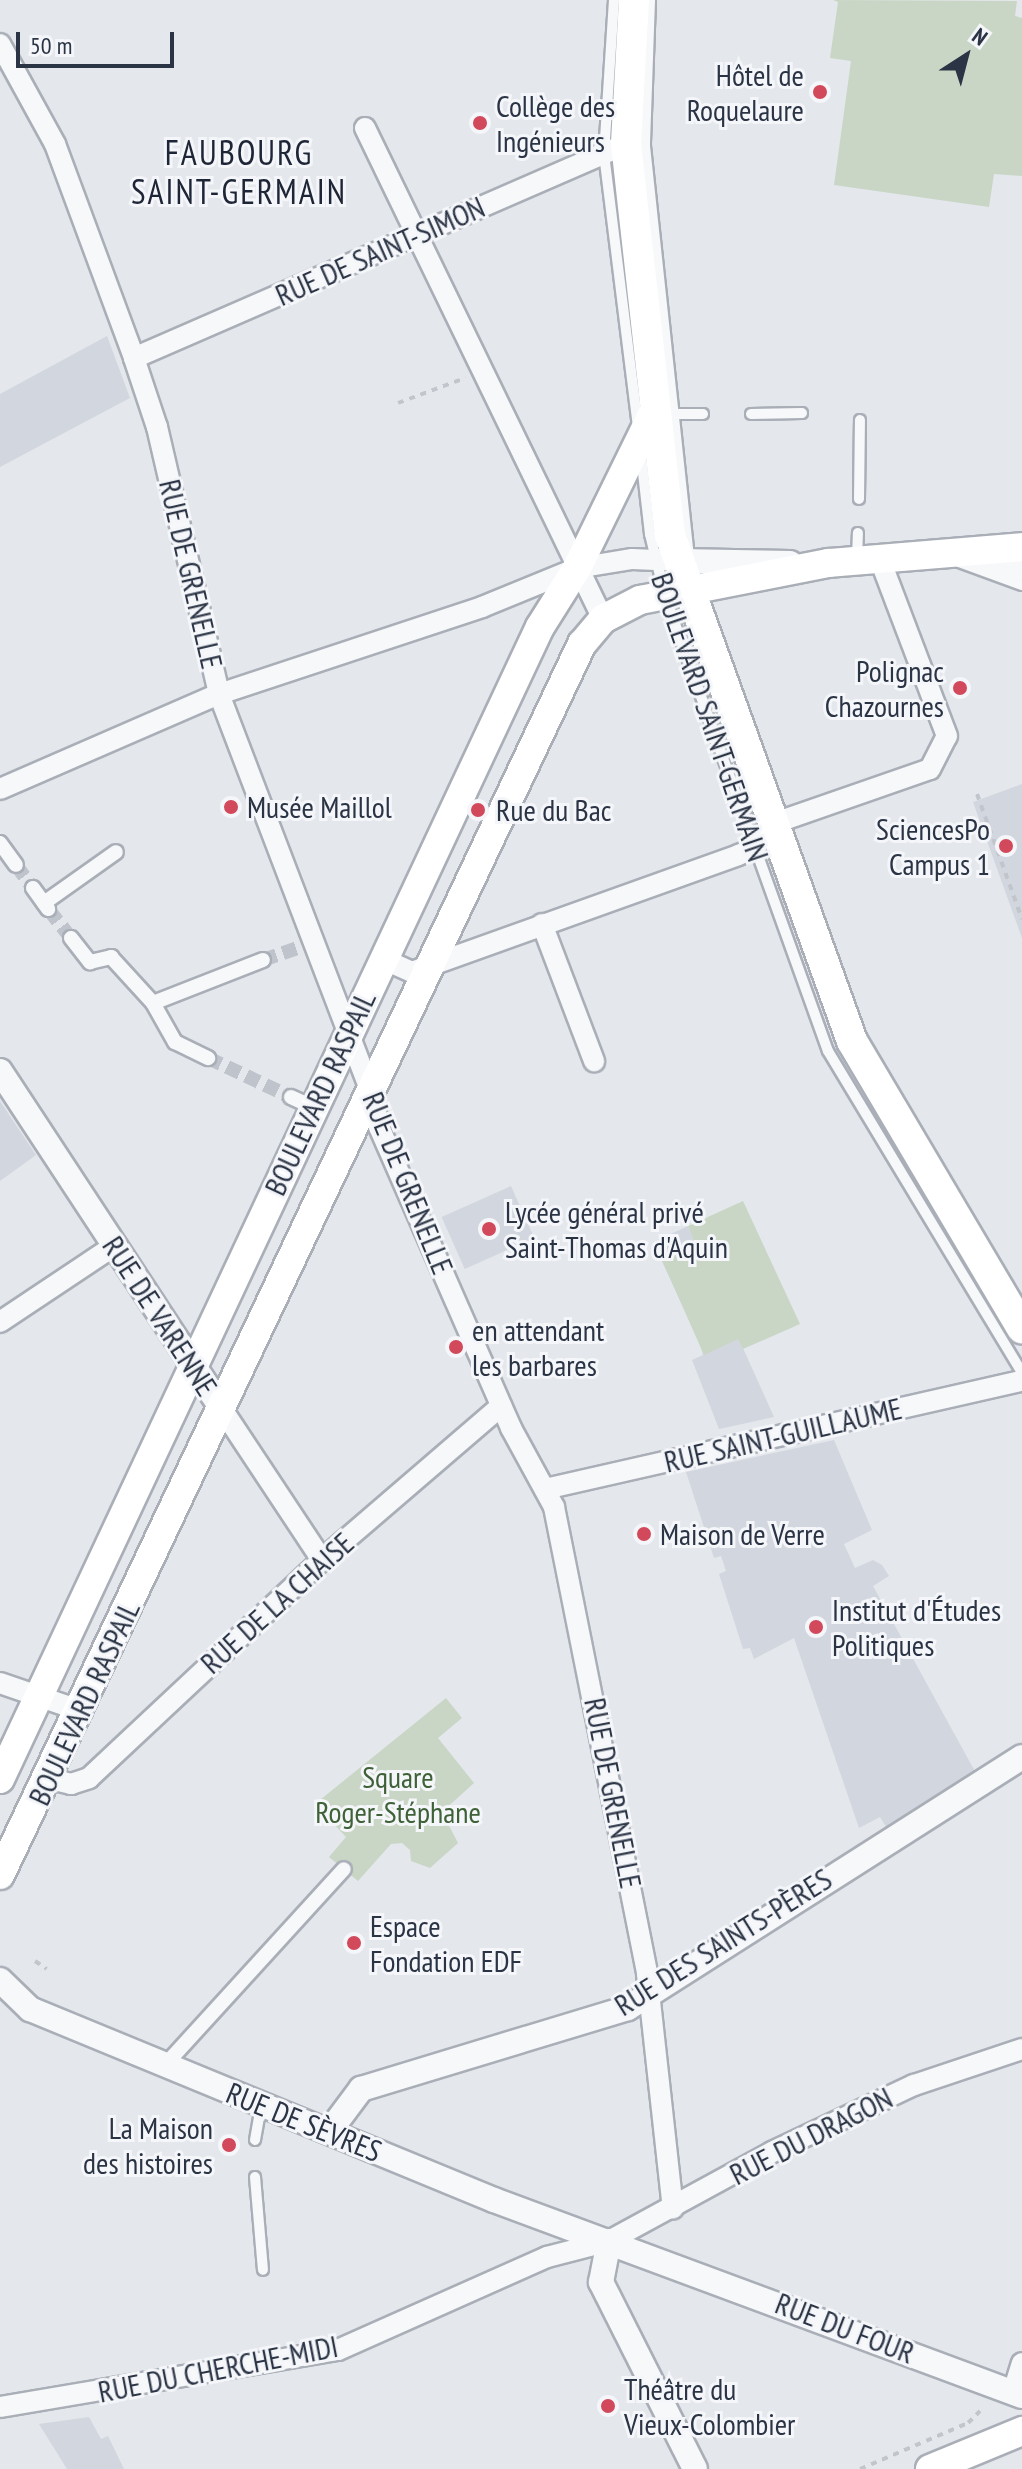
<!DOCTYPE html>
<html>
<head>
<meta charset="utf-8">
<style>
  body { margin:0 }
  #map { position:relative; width:1022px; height:2469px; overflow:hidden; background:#e4e7ec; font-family:"PT Sans Narrow",sans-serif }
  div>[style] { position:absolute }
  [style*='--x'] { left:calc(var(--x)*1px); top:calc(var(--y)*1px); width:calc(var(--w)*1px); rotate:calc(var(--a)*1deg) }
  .built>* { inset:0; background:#d2d6de; transform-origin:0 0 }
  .green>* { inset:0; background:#c9d6c5 }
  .pedestrian-tunnel>* { height:14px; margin-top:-7px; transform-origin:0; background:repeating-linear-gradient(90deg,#bfc3cb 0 14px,transparent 0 21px) }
  .path>* { height:4px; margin-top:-2px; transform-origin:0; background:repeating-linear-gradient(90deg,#c2c5cb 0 6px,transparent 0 12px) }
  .roads { filter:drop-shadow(2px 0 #a9aeb7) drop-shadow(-2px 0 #a9aeb7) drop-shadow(0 2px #a9aeb7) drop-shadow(0 -2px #a9aeb7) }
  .service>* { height:10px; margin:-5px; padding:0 5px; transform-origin:5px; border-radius:5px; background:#f7f8fa }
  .pedestrian>* { height:14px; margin:-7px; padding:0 7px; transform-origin:7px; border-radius:7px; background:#f7f8fa }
  .minor>* { height:20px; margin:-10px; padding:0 10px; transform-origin:10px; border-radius:10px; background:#f7f8fa }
  .tertiary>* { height:24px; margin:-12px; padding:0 12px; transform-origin:12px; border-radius:12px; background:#f7f8fa }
  .secondary>* { height:28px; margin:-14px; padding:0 14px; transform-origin:14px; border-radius:14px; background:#fff }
  .primary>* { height:30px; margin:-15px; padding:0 15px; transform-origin:15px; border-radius:15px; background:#fff }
  .dots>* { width:22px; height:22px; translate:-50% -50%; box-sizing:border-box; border:4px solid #f4f6f9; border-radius:50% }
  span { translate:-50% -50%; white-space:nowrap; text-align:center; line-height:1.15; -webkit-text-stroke:6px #f4f6f9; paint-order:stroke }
  .poi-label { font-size:30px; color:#2b3445 }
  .right { translate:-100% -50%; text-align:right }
  .left { translate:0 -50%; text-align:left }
  .street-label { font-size:30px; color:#2b3445 }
  .park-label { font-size:30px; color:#3f6138 }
  .quarter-label { font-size:34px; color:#1d2536; letter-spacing:2px }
  .north { position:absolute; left:926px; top:16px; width:80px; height:80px; -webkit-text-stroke:6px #f4f6f9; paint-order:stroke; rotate:36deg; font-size:22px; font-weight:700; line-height:32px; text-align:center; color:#2b3445 }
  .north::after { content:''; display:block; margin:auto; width:28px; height:36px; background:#2b3445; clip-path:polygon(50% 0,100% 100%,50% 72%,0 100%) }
  .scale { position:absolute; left:16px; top:32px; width:158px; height:36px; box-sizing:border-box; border:4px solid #2b3445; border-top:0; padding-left:10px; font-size:24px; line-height:28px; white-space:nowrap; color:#2b3445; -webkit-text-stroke:6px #f4f6f9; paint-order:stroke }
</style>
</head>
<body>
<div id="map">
  <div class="built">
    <i style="clip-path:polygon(107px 336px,130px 398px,0 467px,0 394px)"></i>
    <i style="clip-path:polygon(1022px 784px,1022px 938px,973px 802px)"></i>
    <i style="clip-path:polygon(0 1101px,36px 1155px,0 1181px)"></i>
    <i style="left:511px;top:1186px;width:57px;height:76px;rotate:66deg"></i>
    <i style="clip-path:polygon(688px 1226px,774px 1417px,719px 1429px,692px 1360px,703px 1355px,701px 1346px,653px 1242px)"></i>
    <i style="clip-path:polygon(834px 1440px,872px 1530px,844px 1544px,855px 1568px,873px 1560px,882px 1565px,889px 1576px,873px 1586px,977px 1775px,888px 1830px,880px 1817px,859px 1828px,794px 1638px,754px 1659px,750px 1648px,743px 1649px,719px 1574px,726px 1571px,721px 1556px,714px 1558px,686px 1472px)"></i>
    <i style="clip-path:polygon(89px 2417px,101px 2439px,108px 2436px,124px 2469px,67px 2469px,39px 2424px)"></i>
  </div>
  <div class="green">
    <i style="clip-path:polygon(833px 0,1017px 1px,1015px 16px,1022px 18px,1022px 176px,994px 174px,989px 207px,834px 185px,851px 61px,830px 58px,838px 2px)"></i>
    <i style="clip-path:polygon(743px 1201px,800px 1324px,743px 1349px,738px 1339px,704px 1355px,662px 1260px,696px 1245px,688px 1226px)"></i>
    <i style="clip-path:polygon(446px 1698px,462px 1718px,438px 1738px,474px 1783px,442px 1812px,458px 1843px,430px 1868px,411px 1861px,410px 1850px,402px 1843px,391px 1844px,358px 1881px,329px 1857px,346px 1837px,315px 1804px)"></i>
  </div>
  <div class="pedestrian-tunnel">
    <i style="--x:16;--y:865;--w:29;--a:54"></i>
    <i style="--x:49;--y:910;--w:36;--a:52"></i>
    <i style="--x:263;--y:960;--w:37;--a:-19"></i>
    <i style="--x:208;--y:1058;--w:92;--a:25.2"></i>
  </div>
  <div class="path">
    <i style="--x:398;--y:403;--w:72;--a:-20.5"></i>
    <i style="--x:977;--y:794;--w:133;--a:70.2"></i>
    <i style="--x:35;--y:1961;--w:14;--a:34"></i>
    <i style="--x:860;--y:2469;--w:117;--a:-23.1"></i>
    <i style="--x:968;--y:2423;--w:17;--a:-45"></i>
  </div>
  <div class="roads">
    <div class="service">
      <i style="--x:614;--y:0;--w:154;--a:93.7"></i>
      <i style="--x:604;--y:154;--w:276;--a:82.9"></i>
      <i style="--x:650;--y:0;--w:146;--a:92"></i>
      <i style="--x:645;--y:146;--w:406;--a:83.9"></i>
      <i style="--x:671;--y:414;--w:32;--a:0"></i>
      <i style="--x:751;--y:414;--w:51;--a:-1.1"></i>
      <i style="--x:641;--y:455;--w:80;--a:83.5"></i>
      <i style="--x:650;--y:534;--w:64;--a:76.4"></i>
      <i style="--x:665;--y:596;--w:483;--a:70.3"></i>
      <i style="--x:828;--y:1051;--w:376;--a:58.9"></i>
      <i style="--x:859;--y:499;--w:79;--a:-89.3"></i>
      <i style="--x:857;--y:559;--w:26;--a:-88"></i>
      <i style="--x:959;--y:562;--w:67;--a:20.1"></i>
      <i style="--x:255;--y:2140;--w:34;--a:-80"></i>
      <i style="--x:255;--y:2177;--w:93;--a:85.1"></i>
    </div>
    <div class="pedestrian">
      <i style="--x:0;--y:843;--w:27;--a:54"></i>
      <i style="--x:33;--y:888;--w:26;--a:54"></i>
      <i style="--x:44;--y:903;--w:88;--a:-35.3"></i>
      <i style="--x:71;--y:938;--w:31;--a:52"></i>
      <i style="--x:90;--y:962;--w:22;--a:-13"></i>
      <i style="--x:111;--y:957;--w:62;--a:47.6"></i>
      <i style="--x:153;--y:1003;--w:118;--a:-21.4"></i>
      <i style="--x:153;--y:1003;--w:45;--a:60.6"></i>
      <i style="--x:175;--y:1042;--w:37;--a:26"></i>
      <i style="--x:291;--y:1097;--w:23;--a:25"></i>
      <i style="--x:165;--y:2065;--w:265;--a:-47.6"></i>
    </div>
    <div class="minor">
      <i style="--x:0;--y:44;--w:114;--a:61.2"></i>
      <i style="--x:55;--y:144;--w:228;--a:69.7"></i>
      <i style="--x:134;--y:358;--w:73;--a:71.6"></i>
      <i style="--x:157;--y:427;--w:274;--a:76.9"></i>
      <i style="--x:219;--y:694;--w:428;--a:69.1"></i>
      <i style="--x:372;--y:1094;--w:34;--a:78"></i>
      <i style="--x:379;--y:1127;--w:329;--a:66.3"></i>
      <i style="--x:511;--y:1428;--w:90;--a:61.4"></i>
      <i style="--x:554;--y:1507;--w:476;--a:78.7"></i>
      <i style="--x:647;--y:1974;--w:236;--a:83.7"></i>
      <i style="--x:365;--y:128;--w:546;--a:64.14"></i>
      <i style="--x:134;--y:358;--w:537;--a:-23.51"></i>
      <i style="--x:978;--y:555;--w:46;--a:18.8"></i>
      <i style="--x:0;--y:789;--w:239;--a:-23.5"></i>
      <i style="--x:219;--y:694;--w:277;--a:-18.3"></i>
      <i style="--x:482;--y:607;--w:103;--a:-22.3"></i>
      <i style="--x:577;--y:568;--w:56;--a:-9.3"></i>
      <i style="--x:632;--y:559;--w:47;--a:2.4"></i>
      <i style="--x:542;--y:924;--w:147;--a:69.2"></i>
      <i style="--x:383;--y:959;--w:32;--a:24"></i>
      <i style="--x:412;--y:972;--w:346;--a:-19.7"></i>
      <i style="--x:738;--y:855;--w:17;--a:-21"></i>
      <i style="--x:754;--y:849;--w:31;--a:-54"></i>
      <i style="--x:772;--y:824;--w:167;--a:-19.2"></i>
      <i style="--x:930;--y:769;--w:37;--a:-63"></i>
      <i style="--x:947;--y:736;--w:188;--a:-110.8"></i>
      <i style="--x:0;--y:1322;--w:137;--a:-33.7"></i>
      <i style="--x:222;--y:1409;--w:181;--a:56.5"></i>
      <i style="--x:545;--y:1489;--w:489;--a:-12.8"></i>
      <i style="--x:0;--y:1683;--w:87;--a:18.9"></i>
      <i style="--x:50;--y:1779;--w:22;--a:13"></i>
      <i style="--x:71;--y:1784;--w:19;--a:-18"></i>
      <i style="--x:89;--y:1778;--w:319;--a:-43.1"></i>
      <i style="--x:322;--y:1560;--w:236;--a:-40.7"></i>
      <i style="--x:1013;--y:2392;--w:30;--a:-73"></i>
      <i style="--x:0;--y:2407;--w:343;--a:-9.6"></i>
      <i style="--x:338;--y:2350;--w:229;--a:-24"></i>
      <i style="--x:547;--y:2257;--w:64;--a:-14.5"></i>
      <i style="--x:609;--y:2241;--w:186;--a:-28.6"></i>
      <i style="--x:772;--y:2152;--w:157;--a:-25.3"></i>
      <i style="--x:914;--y:2085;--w:114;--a:-18.4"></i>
    </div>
    <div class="tertiary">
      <i style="--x:679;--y:561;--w:111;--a:1"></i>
      <i style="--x:0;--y:1071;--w:404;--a:56.7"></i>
      <i style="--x:0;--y:1980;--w:42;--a:44"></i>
      <i style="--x:30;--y:2009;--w:502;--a:22.37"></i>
      <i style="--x:494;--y:2200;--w:563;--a:20.37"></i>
      <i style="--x:329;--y:2132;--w:54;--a:-53.3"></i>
      <i style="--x:361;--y:2089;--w:279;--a:-16.9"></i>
      <i style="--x:628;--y:2008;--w:467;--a:-32.5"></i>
      <i style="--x:609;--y:2241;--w:42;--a:101"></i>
      <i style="--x:601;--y:2282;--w:209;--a:63.3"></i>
    </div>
    <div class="secondary">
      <i style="--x:0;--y:1779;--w:1272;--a:-64.89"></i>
      <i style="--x:540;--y:627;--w:70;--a:-57.9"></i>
      <i style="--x:577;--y:568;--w:173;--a:-63.9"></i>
      <i style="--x:0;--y:1875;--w:1362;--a:-64.7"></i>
      <i style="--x:582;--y:644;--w:33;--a:-50"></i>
      <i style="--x:603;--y:619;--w:42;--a:-27.2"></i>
      <i style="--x:640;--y:600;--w:193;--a:-11.1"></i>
      <i style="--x:829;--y:563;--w:194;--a:-4.7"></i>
      <i style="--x:930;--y:2469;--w:100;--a:-22.4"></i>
    </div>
    <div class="primary">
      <i style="--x:634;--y:0;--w:144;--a:93.2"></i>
      <i style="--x:626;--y:144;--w:393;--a:83.6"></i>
      <i style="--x:670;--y:535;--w:538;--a:70.22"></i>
      <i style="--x:852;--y:1041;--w:334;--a:59.4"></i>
    </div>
  </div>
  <div class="dots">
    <i style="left:820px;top:92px;background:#d1495b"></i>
    <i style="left:480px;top:123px;background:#d1495b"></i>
    <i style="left:960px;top:688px;background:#d1495b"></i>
    <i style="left:231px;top:807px;background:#d1495b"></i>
    <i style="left:478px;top:810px;background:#d1495b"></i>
    <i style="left:1006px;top:846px;background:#d1495b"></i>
    <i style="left:489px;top:1229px;background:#d1495b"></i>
    <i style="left:456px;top:1347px;background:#d1495b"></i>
    <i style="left:644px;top:1534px;background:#d1495b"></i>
    <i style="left:816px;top:1627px;background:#d1495b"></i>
    <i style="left:354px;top:1943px;background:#d1495b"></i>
    <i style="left:229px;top:2145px;background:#d1495b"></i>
    <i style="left:608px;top:2406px;background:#d1495b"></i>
  </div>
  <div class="poi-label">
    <span class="right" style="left:804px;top:92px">Hôtel de<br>Roquelaure</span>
    <span class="left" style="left:496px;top:123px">Collège des<br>Ingénieurs</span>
    <span class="right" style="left:944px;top:688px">Polignac<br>Chazournes</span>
    <span class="left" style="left:247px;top:807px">Musée Maillol</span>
    <span class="left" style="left:496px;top:810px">Rue du Bac</span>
    <span class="right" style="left:990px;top:846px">SciencesPo<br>Campus 1</span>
    <span class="left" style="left:505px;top:1229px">Lycée général privé<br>Saint-Thomas d'Aquin</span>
    <span class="left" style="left:472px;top:1347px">en attendant<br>les barbares</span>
    <span class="left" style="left:660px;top:1534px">Maison de Verre</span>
    <span class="left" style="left:832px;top:1627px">Institut d'Études<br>Politiques</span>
    <span class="left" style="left:370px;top:1943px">Espace<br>Fondation EDF</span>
    <span class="right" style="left:213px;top:2145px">La Maison<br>des histoires</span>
    <span class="left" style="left:624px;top:2406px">Théâtre du<br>Vieux-Colombier</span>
  </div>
  <div class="street-label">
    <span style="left:380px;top:251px;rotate:-24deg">RUE DE SAINT-SIMON</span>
    <span style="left:191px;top:574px;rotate:77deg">RUE DE GRENELLE</span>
    <span style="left:710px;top:717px;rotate:71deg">BOULEVARD SAINT-GERMAIN</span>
    <span style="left:320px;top:1093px;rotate:-65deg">BOULEVARD RASPAIL</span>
    <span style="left:408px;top:1183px;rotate:68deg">RUE DE GRENELLE</span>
    <span style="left:160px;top:1316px;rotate:57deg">RUE DE VARENNE</span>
    <span style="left:783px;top:1435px;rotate:-13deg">RUE SAINT-GUILLAUME</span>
    <span style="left:277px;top:1603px;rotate:-42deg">RUE DE LA CHAISE</span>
    <span style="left:84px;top:1703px;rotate:-65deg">BOULEVARD RASPAIL</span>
    <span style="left:613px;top:1793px;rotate:79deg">RUE DE GRENELLE</span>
    <span style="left:723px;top:1942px;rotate:-32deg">RUE DES SAINTS-PÈRES</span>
    <span style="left:304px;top:2122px;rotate:22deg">RUE DE SÈVRES</span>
    <span style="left:811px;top:2136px;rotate:-27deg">RUE DU DRAGON</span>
    <span style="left:845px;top:2328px;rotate:21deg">RUE DU FOUR</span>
    <span style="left:218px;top:2369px;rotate:-11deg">RUE DU CHERCHE-MIDI</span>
  </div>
  <div class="park-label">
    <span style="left:398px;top:1794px">Square<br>Roger-Stéphane</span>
  </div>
  <div class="quarter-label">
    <span style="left:239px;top:172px">FAUBOURG<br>SAINT-GERMAIN</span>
  </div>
  <div class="north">N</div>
  <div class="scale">50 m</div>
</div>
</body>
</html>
